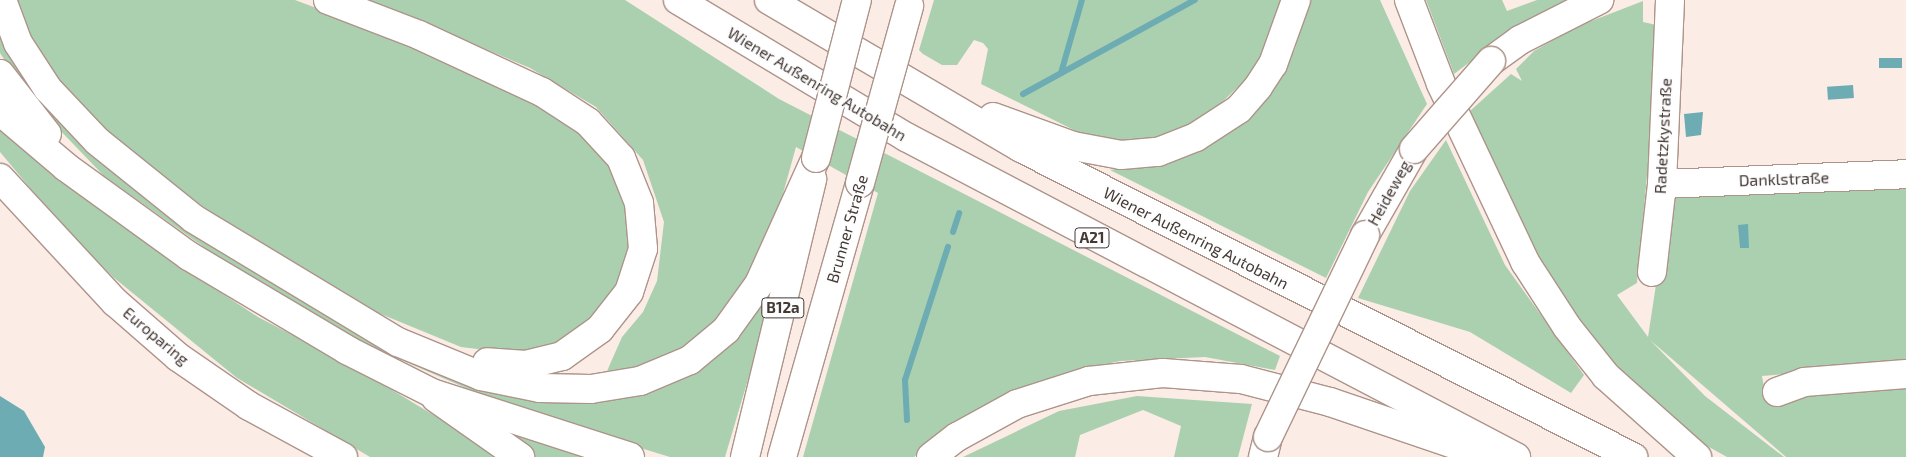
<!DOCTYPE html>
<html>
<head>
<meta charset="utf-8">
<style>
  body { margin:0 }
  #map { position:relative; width:1906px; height:457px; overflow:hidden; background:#fcece6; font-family:"Exo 2",sans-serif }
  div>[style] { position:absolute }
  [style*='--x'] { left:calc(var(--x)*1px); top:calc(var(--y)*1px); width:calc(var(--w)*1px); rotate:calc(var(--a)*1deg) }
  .green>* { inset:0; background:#abd0af }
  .water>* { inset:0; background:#6dacb3; transform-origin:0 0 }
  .stream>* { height:6px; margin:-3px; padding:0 3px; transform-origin:3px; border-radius:3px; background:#6dacb3 }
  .roads { filter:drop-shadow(1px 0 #ad948a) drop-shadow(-1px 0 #ad948a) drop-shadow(0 1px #ad948a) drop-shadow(0 -1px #ad948a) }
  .minor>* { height:28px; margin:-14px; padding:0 14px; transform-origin:14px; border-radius:14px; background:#fff }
  .major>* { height:28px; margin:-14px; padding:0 14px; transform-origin:14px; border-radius:14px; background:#fff }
  .highway>* { height:28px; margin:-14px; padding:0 14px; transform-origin:14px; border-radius:14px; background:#fff }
  .bridges { filter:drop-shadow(1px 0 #ad948a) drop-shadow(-1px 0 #ad948a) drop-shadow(0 1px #ad948a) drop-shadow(0 -1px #ad948a) }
  .minor-bridge>* { height:28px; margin:-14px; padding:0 14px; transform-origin:14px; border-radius:14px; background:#fff }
  .major-bridge>* { height:28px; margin:-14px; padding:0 14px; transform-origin:14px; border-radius:14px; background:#fff }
  span { translate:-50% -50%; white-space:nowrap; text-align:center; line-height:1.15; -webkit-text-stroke:4px #fdfdfd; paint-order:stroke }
  .shield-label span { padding:1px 4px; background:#fdfdfd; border:1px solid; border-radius:4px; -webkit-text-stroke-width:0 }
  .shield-label { font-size:15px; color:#433935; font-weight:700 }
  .street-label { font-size:16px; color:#433935 }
</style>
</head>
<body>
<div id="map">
  <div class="green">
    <i style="clip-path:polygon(12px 0,295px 0,415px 45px,536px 102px,579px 130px,614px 165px,629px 201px,632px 245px,622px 285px,596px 320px,560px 346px,526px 355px,461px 347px,376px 312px,216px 216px,105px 134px,58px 86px,27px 40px)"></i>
    <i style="clip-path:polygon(370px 0,625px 0,779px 99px,1280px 356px,1275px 370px,1205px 357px,1120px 361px,1066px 373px,1031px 388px,960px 424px,914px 457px,803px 457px,878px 193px,796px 147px,779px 208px,750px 275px,708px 331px,655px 364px,607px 371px,622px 337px,643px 312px,657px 281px,664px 222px,643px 160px,596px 107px,530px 68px)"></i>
    <i style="clip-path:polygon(934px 0,1280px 0,1278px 24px,1250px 75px,1205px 119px,1152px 141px,1092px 139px,981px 84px,988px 49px,983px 43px,974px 40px,957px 65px,942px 65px,923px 54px,919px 50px)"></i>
    <i style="clip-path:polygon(1307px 0,1380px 0,1427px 104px,1368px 192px,1326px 278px,1110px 170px,1178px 159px,1235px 128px,1269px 93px,1295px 49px)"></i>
    <i style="clip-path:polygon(1426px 0,1502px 0,1507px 11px,1537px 0,1569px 0,1520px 24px,1454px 74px)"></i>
    <i style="clip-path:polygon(1643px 1px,1643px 22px,1661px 26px,1637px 283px,1617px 295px,1648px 337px,1670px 193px,1906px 184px,1906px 363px,1762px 376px,1767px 404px,1800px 393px,1906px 384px,1906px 457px,1786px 457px,1650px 340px,1705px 396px,1784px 457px,1727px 457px,1691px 437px,1622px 375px,1548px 277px,1500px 188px,1470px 111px,1511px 74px,1522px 81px,1516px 69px,1534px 51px,1576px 27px)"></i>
    <i style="clip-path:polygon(0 30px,197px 233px,278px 287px,365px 333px,597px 400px,760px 303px,771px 302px,725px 457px,670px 457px,519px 411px,362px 343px,273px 296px,104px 176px,30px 99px,0 53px)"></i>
    <i style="clip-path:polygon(0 124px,170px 259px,258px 317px,359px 370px,503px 457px,370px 457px,237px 378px,113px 277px,61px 225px,0 152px)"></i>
    <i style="clip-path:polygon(1446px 140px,1505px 265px,1584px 375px,1571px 393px,1470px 332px,1358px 298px,1410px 191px)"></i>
    <i style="clip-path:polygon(1137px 396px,1252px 404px,1238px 457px,1174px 457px,1181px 426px,1143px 410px,1080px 435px,1075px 457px,963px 457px,1059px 411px)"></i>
    <i style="clip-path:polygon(511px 432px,590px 457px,534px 457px,509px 438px)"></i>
  </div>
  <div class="water">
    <i style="left:1879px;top:58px;width:23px;height:10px"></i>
    <i style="left:1853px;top:85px;width:13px;height:26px;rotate:86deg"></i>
    <i style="clip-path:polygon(1703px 112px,1701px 135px,1686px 137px,1684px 114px)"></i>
    <i style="clip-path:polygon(1748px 224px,1749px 248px,1740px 248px,1738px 225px)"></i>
    <i style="clip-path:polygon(0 396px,24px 411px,45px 447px,43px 457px,0 457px)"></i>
  </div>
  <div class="stream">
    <i style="--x:1061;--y:73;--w:76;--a:-74"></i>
    <i style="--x:1023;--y:94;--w:196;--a:-28.7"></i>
    <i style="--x:953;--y:232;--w:20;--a:-72"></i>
    <i style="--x:907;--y:420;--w:40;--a:-92.9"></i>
    <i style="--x:905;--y:380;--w:140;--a:-72.1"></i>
  </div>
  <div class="roads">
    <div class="minor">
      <i style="--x:1491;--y:61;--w:36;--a:-36"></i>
      <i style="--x:1520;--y:40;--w:89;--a:-26.9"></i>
      <i style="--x:0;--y:178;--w:169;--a:47.2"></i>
      <i style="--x:115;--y:302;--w:84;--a:41.1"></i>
      <i style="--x:178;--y:357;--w:86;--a:34.6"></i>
      <i style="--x:249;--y:406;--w:107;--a:28.5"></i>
      <i style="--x:1662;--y:184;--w:244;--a:-2.3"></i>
      <i style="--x:1365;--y:235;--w:99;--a:-60.3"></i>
      <i style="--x:1652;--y:272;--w:89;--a:-83.5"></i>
      <i style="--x:1662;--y:184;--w:184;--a:-87.5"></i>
      <i style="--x:1777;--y:392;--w:29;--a:-20"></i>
      <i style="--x:1804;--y:382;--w:102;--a:-4.5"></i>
      <i style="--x:1263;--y:457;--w:21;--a:-76"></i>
    </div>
    <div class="major">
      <i style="--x:745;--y:457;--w:286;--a:-76.4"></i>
      <i style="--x:782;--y:457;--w:285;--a:-74.1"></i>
    </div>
    <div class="highway">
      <i style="--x:2;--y:0;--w:46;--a:69.6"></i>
      <i style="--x:18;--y:43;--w:55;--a:56.9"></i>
      <i style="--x:48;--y:89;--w:71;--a:46.7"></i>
      <i style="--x:97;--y:141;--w:124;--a:38.8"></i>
      <i style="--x:194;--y:219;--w:238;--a:31.1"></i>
      <i style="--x:398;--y:342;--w:90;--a:22.3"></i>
      <i style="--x:481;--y:376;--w:60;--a:11.5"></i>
      <i style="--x:540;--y:388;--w:51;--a:1.1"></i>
      <i style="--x:591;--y:389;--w:50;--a:-9.3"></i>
      <i style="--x:640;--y:381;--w:54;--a:-22.8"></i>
      <i style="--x:690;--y:360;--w:47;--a:-39.8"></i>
      <i style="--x:726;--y:330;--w:57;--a:-54.3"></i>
      <i style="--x:759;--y:284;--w:138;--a:-65.7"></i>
      <i style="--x:328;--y:0;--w:97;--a:21"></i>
      <i style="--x:419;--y:35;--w:136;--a:24.9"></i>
      <i style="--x:542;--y:92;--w:55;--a:33.1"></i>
      <i style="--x:588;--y:122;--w:49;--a:47.5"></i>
      <i style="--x:621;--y:158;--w:48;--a:68.2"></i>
      <i style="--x:639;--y:203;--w:46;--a:85"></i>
      <i style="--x:643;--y:249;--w:45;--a:108"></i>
      <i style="--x:629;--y:292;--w:47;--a:128.1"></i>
      <i style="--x:600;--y:329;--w:47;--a:144.6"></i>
      <i style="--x:562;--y:356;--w:37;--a:166"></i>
      <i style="--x:526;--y:365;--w:39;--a:-176"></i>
      <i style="--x:678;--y:0;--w:266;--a:31"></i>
      <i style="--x:906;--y:137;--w:689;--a:27.68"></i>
      <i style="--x:769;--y:0;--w:292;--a:30.4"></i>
      <i style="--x:1021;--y:148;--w:686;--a:26.79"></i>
      <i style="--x:1409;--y:0;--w:90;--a:69.1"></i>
      <i style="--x:1441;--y:84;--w:197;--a:64.7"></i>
      <i style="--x:1525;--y:262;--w:77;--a:57.1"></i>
      <i style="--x:1567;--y:327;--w:63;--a:51.5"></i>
      <i style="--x:1606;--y:376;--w:122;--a:41.7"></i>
      <i style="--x:0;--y:74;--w:76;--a:51.9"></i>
      <i style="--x:0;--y:111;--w:87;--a:40.3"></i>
      <i style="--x:66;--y:167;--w:152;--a:35.9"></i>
      <i style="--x:189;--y:256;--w:184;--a:30.7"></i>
      <i style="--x:347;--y:350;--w:95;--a:26.8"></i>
      <i style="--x:432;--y:393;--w:208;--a:17.9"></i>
      <i style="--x:993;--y:117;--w:85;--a:19.9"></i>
      <i style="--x:1073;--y:146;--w:49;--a:10.6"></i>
      <i style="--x:1121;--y:155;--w:37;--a:-5"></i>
      <i style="--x:1158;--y:152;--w:41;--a:-21.5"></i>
      <i style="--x:1196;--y:137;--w:51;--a:-33.1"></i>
      <i style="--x:1239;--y:109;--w:29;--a:-49"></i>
      <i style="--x:1258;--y:87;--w:27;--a:-57"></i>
      <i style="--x:1273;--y:64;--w:68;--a:-70.2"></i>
      <i style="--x:436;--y:398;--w:103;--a:35.1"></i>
      <i style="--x:931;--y:457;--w:33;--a:-38"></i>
      <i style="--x:957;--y:437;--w:68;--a:-28.8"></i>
      <i style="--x:1017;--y:404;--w:76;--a:-17.7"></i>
      <i style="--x:1089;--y:381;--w:74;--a:-6.2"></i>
      <i style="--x:1163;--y:373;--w:78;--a:4.4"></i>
      <i style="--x:1241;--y:379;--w:92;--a:14.5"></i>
      <i style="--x:1330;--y:402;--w:168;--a:18.8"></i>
    </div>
  </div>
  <div class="bridges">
    <div class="minor-bridge">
      <i style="--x:1414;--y:149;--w:117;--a:-48.8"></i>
      <i style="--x:1268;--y:437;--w:224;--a:-64.3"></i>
    </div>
    <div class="major-bridge">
      <i style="--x:816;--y:158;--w:163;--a:-75.5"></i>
      <i style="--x:860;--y:183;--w:184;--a:-74.5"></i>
    </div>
  </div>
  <div class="shield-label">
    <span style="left:1092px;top:238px">A21</span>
    <span style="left:783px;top:308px">B12a</span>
  </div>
  <div class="street-label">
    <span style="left:817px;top:84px;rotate:31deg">Wiener Außenring Autobahn</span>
    <span style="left:1663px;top:136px;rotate:-87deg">Radetzkystraße</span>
    <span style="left:1784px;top:179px;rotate:-2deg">Danklstraße</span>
    <span style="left:1389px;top:193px;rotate:-61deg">Heideweg</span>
    <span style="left:847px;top:229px;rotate:-74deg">Brunner Straße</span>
    <span style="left:1196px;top:238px;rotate:27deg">Wiener Außenring Autobahn</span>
    <span style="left:156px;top:336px;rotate:40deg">Europaring</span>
  </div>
</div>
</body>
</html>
